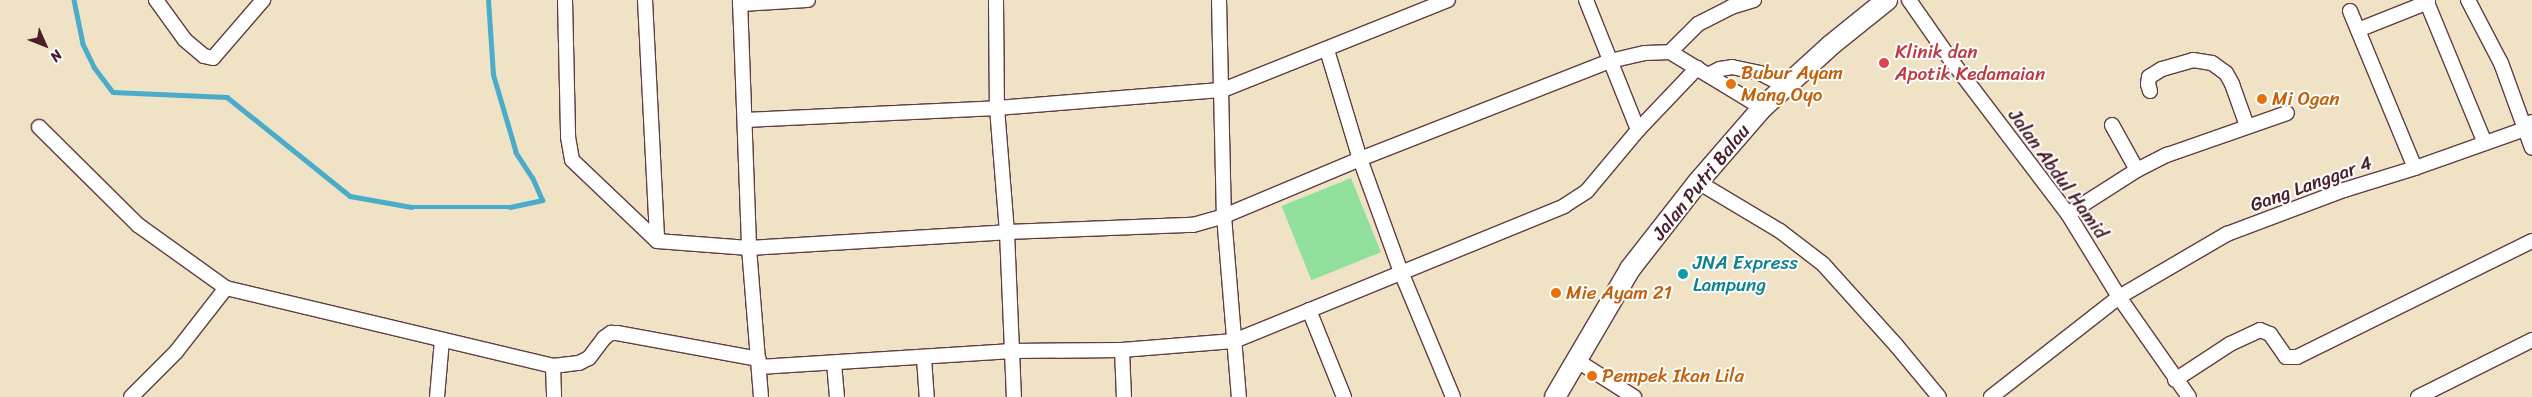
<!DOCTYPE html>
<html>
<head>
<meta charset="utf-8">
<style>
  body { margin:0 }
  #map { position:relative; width:2532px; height:397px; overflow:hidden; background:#f0e3c5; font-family:Sriracha,sans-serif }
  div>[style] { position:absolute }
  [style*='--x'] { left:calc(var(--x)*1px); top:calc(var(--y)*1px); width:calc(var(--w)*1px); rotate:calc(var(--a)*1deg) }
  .green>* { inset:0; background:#91e09e; transform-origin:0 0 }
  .stream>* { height:4.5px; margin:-2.25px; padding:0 2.25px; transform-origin:2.25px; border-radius:2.25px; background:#4babca }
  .roads { filter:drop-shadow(1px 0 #633c42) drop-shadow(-1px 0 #633c42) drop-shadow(0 1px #633c42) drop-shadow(0 -1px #633c42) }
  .minor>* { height:14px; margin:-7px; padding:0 7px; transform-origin:7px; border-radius:7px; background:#fff }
  .secondary>* { height:20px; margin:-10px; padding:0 10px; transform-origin:10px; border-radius:10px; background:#fff }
  .dots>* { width:14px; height:14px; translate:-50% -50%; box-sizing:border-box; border:2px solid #fff; border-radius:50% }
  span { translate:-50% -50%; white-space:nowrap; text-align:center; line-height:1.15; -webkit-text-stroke:4px #fff; paint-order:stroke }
  .health-label { font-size:19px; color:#be3a42 }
  .left { translate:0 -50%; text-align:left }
  .food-label { font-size:19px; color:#c56008 }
  .street-label { font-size:19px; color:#4a1f2b }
  .culture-label { font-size:19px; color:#0d838f }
  .north { position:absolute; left:20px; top:20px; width:50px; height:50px; -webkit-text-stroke:4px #fff; paint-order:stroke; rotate:134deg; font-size:14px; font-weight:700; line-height:20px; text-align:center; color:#4a1f2b }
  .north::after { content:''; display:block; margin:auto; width:18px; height:22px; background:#4a1f2b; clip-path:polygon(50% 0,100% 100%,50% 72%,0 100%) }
</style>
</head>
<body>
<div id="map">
  <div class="green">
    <i style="left:1351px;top:178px;width:80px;height:75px;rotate:68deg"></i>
  </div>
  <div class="stream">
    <i style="--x:74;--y:0;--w:45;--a:78.4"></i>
    <i style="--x:83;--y:44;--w:25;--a:64"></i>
    <i style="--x:94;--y:67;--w:31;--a:53"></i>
    <i style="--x:113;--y:92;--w:114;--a:2.5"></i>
    <i style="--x:227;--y:97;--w:158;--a:38.8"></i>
    <i style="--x:350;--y:196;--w:62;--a:10.2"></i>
    <i style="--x:411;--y:207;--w:99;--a:0"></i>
    <i style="--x:510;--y:207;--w:33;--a:-12"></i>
    <i style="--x:542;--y:200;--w:24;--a:-114"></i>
    <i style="--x:532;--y:178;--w:30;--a:-123"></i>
    <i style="--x:516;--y:153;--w:81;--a:-106.4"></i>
    <i style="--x:493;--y:75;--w:75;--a:-93.8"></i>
  </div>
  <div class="roads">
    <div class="minor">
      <i style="--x:156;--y:0;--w:49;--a:54.1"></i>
      <i style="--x:185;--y:40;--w:25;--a:40"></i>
      <i style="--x:204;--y:56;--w:9;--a:13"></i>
      <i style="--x:213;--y:58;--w:77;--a:-49.2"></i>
      <i style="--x:565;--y:0;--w:137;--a:88.7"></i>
      <i style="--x:568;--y:137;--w:23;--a:80"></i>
      <i style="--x:572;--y:160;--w:117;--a:43.6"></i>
      <i style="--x:657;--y:241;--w:92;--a:4.4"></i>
      <i style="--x:749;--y:248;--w:258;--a:-3.5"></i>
      <i style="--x:1007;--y:232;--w:186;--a:-2.2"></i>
      <i style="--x:1193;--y:225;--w:32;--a:-16"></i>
      <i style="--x:1224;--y:216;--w:147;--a:-22.7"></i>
      <i style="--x:1360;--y:159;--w:269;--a:-21.4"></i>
      <i style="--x:1610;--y:61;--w:36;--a:-13"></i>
      <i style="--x:1645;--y:53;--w:25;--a:-2"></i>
      <i style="--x:1670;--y:52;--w:108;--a:31.3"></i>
      <i style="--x:645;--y:0;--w:241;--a:87.1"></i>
      <i style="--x:740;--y:0;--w:248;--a:87.9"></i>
      <i style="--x:749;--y:248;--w:149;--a:85.4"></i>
      <i style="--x:996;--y:0;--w:108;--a:89.5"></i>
      <i style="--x:997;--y:108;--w:124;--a:85.4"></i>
      <i style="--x:1007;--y:232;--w:165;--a:87.6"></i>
      <i style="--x:1219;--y:0;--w:216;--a:88.7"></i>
      <i style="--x:1224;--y:216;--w:182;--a:85.3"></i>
      <i style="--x:1586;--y:0;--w:140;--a:68.2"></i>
      <i style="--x:1909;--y:0;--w:68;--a:55.1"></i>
      <i style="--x:1948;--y:56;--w:198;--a:52.8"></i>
      <i style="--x:2068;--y:214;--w:97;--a:58.4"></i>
      <i style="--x:2119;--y:297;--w:122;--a:55"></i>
      <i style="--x:2428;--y:0;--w:5;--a:90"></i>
      <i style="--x:2428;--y:5;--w:149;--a:67.6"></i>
      <i style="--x:2468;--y:0;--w:71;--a:62.4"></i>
      <i style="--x:2501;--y:63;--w:90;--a:70"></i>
      <i style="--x:740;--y:4;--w:68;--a:-3.4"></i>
      <i style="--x:2350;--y:11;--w:170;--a:67.5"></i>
      <i style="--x:2358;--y:30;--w:75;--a:-21.8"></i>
      <i style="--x:1327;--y:50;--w:114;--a:73.2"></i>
      <i style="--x:1360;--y:159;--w:120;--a:70.1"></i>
      <i style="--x:1401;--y:272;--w:135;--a:67.4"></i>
      <i style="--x:1670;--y:52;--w:40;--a:-45"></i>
      <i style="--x:1698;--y:24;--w:37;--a:-27"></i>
      <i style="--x:1731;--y:7;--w:24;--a:-17"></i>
      <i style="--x:1708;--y:75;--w:13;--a:-27"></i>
      <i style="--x:1720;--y:69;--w:12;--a:-9"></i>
      <i style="--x:1732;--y:67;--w:29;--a:12"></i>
      <i style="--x:1760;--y:73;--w:29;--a:27"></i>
      <i style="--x:2150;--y:91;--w:7;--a:-106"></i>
      <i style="--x:2148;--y:84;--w:7;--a:-82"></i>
      <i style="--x:2149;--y:77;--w:15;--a:-32"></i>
      <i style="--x:2162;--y:69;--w:32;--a:-16"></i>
      <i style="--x:2193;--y:60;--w:19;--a:9"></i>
      <i style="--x:2212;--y:63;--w:17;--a:36"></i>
      <i style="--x:2226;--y:73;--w:13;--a:61"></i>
      <i style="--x:2232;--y:84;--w:45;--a:70.3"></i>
      <i style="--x:745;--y:120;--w:252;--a:-2.7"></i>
      <i style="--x:997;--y:108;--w:227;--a:-4.6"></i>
      <i style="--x:1223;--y:90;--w:242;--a:-21.8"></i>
      <i style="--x:2112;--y:125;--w:51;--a:60.9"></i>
      <i style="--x:39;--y:127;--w:139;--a:44.7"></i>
      <i style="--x:138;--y:225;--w:108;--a:35.6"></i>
      <i style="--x:1698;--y:182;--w:96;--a:30.9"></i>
      <i style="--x:1780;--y:231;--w:54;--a:37.5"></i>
      <i style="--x:1823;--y:264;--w:109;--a:48"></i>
      <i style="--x:1896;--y:345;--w:67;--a:50.4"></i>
      <i style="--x:2068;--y:214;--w:82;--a:-32.5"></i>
      <i style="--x:2137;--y:170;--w:34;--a:-27"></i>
      <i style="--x:2167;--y:155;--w:127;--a:-19.3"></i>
      <i style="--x:1309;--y:310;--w:94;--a:68.1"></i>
      <i style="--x:1122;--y:350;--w:47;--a:87.6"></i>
      <i style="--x:924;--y:358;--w:39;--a:86"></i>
      <i style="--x:1576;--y:360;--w:69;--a:32.5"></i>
      <i style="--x:834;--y:363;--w:34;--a:85"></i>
      <i style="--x:553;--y:366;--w:26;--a:-7"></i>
      <i style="--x:579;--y:363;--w:11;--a:-27"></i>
      <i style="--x:589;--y:358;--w:25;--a:-53"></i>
      <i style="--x:604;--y:338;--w:9;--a:-36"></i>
      <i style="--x:611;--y:333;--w:6;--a:0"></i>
      <i style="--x:617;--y:333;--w:144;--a:10.4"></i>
      <i style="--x:759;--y:367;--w:254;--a:-3.6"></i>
      <i style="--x:1012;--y:351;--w:110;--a:-0.5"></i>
      <i style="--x:1122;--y:350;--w:112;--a:-4.6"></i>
      <i style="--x:1234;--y:341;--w:357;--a:-22.2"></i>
      <i style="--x:1564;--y:206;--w:27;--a:-33"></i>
      <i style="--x:1587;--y:191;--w:80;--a:-50.1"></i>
      <i style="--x:1638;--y:130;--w:86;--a:-46.4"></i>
      <i style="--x:2175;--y:380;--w:66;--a:-33.2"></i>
      <i style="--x:2230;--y:344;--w:33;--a:-25"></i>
      <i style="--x:2260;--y:330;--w:11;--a:22"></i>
      <i style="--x:2270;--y:334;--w:28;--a:55"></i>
      <i style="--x:2286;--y:357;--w:11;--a:0"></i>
      <i style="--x:2297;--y:357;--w:262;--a:-26.3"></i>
      <i style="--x:131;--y:397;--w:64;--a:-45"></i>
      <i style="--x:176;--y:352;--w:81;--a:-52"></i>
      <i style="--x:226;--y:288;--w:336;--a:13.4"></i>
      <i style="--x:553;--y:366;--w:31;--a:88"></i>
      <i style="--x:437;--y:397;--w:57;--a:-85"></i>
      <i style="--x:1991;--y:397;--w:162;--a:-38"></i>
      <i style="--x:2119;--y:297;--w:125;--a:-30.3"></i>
      <i style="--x:2227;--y:234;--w:125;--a:-20.6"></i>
      <i style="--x:2344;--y:190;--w:74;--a:-17.2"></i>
      <i style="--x:2415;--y:168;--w:117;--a:-19.5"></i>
      <i style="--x:2525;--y:129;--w:10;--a:-45"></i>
      <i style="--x:2418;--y:397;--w:127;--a:-26.6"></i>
    </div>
    <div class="secondary">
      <i style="--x:1555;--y:397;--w:148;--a:-59.6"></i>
      <i style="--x:1630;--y:269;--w:110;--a:-52"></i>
      <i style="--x:1698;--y:182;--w:98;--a:-49.1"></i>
      <i style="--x:1762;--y:108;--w:93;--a:-42.4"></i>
      <i style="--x:1831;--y:45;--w:72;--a:-38.8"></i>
    </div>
  </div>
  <div class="dots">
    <i style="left:1884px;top:63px;background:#e0444e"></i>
    <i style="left:1731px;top:84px;background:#e8710a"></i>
    <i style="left:2262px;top:99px;background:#e8710a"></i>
    <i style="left:1683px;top:274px;background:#0f9aa8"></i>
    <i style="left:1556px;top:293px;background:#e8710a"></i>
    <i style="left:1592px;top:376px;background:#e8710a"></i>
  </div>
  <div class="health-label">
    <span class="left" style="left:1895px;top:63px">Klinik dan<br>Apotik Kedamaian</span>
  </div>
  <div class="food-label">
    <span class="left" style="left:1741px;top:84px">Bubur Ayam<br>Mang Oyo</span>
    <span class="left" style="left:2272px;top:99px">Mi Ogan</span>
    <span class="left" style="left:1566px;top:293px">Mie Ayam 21</span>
    <span class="left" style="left:1602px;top:376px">Pempek Ikan Lila</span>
  </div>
  <div class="street-label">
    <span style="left:2058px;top:174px;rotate:54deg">Jalan Abdul Hamid</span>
    <span style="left:1701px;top:182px;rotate:-51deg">Jalan Putri Balau</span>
    <span style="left:2311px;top:184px;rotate:-20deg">Gang Langgar 4</span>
  </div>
  <div class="culture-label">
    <span class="left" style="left:1693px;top:274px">JNA Express<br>Lampung</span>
  </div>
  <div class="north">N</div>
</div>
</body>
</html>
